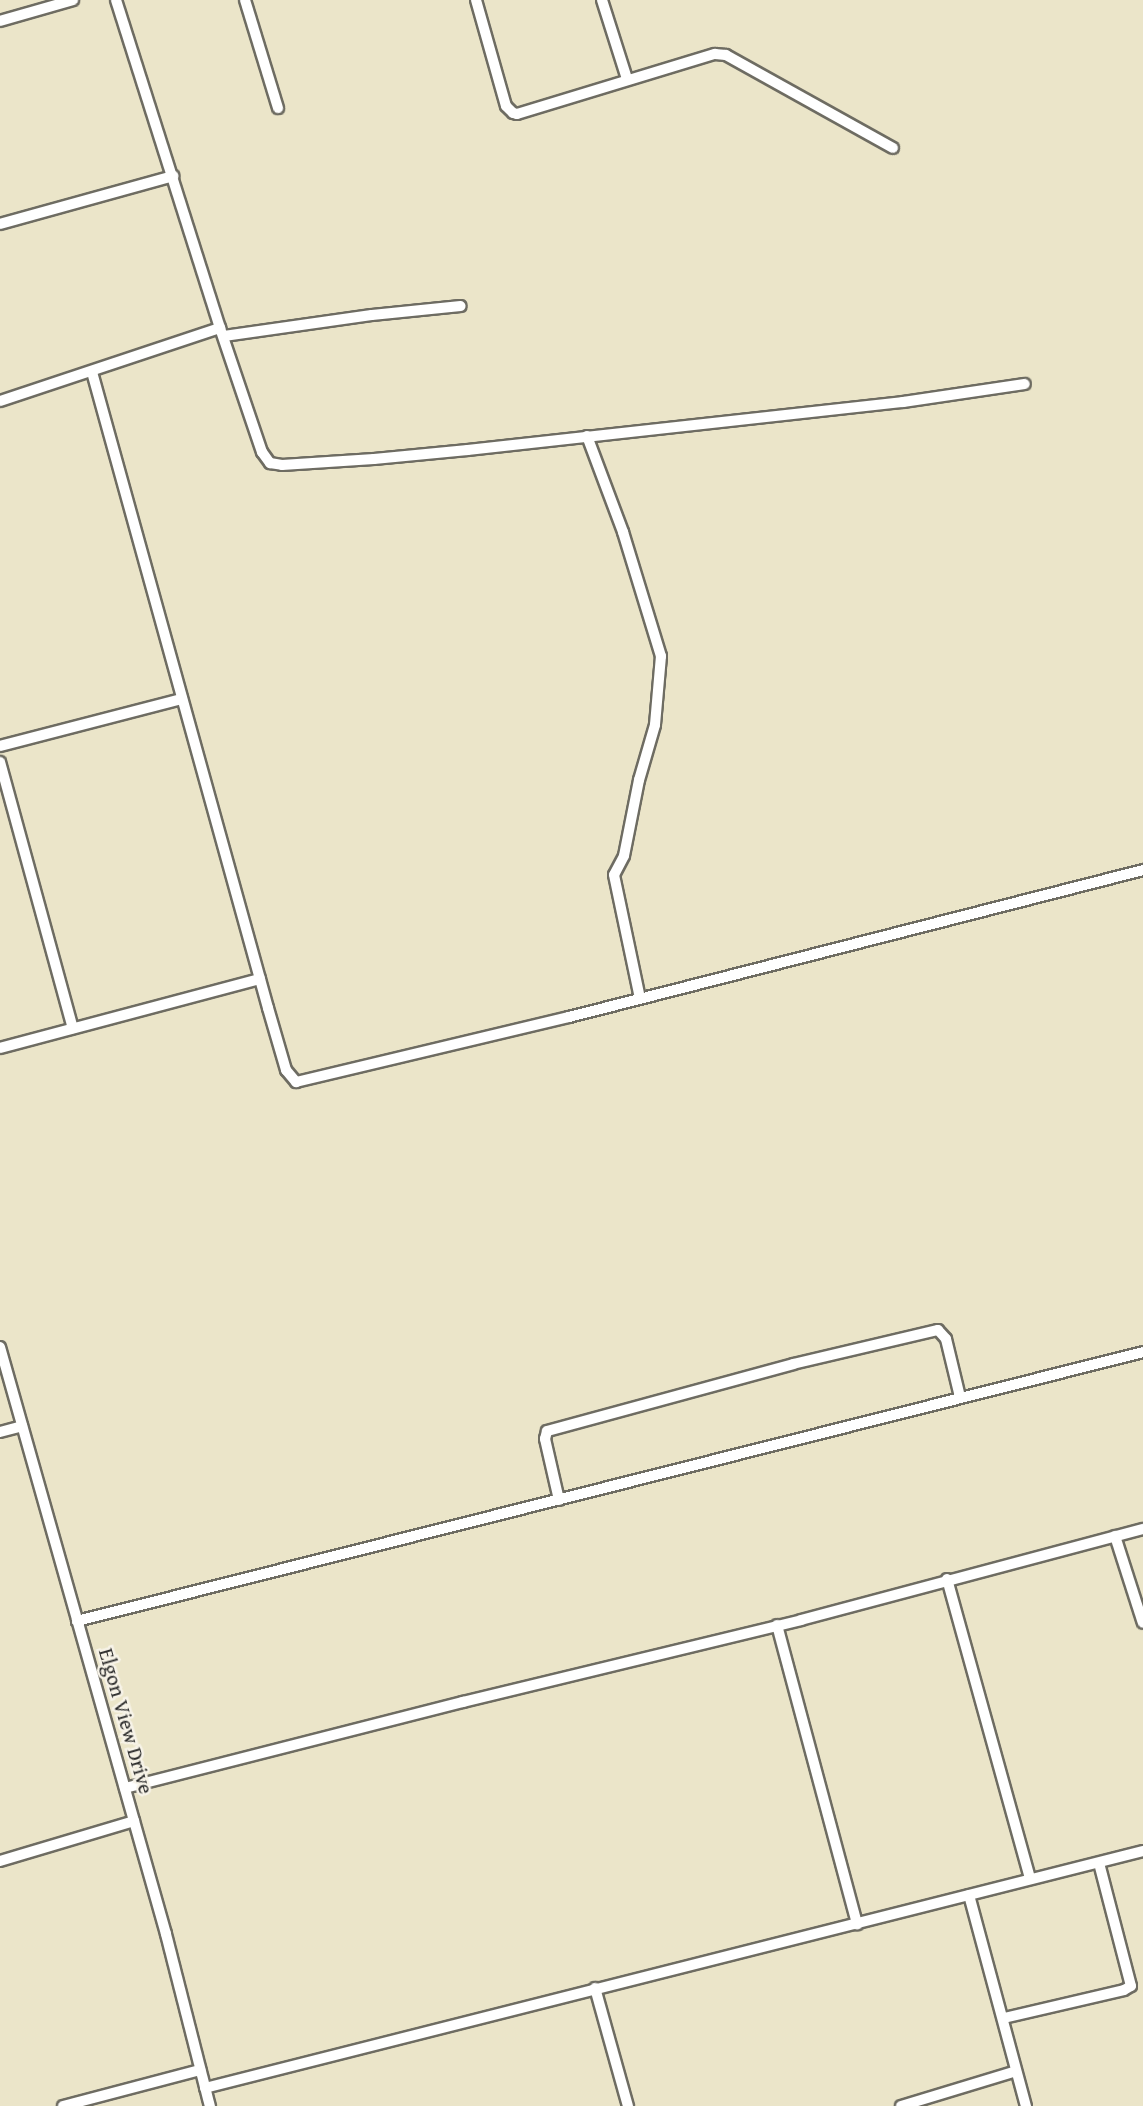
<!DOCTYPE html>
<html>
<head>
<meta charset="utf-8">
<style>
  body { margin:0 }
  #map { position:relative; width:1143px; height:2106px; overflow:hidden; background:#ebe5c9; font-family:"Gentium Book Plus",serif }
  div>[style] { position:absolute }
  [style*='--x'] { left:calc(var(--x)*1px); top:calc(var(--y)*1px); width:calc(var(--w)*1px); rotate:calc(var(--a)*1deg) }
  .roads { filter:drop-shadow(2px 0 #6e6c62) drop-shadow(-2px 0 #6e6c62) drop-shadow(0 2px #6e6c62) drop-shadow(0 -2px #6e6c62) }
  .street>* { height:10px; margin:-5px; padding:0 5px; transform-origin:5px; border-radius:5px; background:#fff }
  span { translate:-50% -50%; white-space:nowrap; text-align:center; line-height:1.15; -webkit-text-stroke:5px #f7f3e8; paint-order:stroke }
  .street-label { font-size:21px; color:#2b2b2b }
</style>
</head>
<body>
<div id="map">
  <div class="roads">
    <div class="street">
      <i style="--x:116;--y:0;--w:344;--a:72.4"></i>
      <i style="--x:220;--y:328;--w:131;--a:71.3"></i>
      <i style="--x:262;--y:452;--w:14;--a:54"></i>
      <i style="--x:270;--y:463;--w:12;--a:9"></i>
      <i style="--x:282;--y:465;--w:92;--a:-3.7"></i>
      <i style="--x:374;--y:459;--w:94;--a:-5.5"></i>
      <i style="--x:468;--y:450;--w:438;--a:-6.3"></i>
      <i style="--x:903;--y:402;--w:123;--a:-8.4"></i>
      <i style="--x:245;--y:0;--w:113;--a:73"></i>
      <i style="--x:476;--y:0;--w:110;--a:74.2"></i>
      <i style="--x:506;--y:106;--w:10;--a:45"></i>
      <i style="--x:513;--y:113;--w:4;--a:14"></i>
      <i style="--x:517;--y:114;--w:207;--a:-16.9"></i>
      <i style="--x:715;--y:54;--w:11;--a:5"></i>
      <i style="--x:726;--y:55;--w:191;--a:29.1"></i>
      <i style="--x:602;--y:0;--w:83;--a:72.4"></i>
      <i style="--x:0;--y:21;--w:76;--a:-16"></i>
      <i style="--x:0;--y:224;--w:180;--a:-15.5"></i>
      <i style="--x:224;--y:336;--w:149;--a:-8.1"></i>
      <i style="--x:372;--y:315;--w:89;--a:-5.8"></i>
      <i style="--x:92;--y:372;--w:660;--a:74.53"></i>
      <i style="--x:268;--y:1008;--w:65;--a:73.8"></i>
      <i style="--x:286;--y:1070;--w:16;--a:50"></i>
      <i style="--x:296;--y:1082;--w:281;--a:-13.4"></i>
      <i style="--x:569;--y:1017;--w:593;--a:-14.36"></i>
      <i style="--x:0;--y:401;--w:232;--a:-18.4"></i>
      <i style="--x:587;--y:436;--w:103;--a:69.4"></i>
      <i style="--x:623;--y:532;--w:130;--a:73"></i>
      <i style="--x:661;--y:656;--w:69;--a:95"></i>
      <i style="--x:655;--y:725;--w:57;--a:106.2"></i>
      <i style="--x:639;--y:780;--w:77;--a:101.2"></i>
      <i style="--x:624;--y:856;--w:21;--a:118"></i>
      <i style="--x:614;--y:875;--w:126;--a:78.1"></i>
      <i style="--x:0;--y:746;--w:188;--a:-14.5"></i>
      <i style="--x:0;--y:762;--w:276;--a:74.7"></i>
      <i style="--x:0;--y:1048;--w:269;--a:-14.9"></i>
      <i style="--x:0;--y:1347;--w:610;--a:74.21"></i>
      <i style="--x:166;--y:1934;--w:178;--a:75.7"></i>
      <i style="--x:0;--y:1432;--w:23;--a:-15"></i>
      <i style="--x:559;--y:1500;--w:63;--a:-102.9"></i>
      <i style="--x:545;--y:1439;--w:8;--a:-76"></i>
      <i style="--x:547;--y:1431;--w:255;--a:-15.2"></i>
      <i style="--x:793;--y:1364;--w:149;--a:-13.2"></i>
      <i style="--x:938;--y:1330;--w:12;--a:48"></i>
      <i style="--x:946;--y:1339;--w:60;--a:76.4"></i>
      <i style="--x:1115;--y:1536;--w:91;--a:72.2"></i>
      <i style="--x:947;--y:1579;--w:311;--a:74.5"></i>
      <i style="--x:77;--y:1621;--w:1099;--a:-14.16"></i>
      <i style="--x:777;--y:1625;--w:310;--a:75"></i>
      <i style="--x:125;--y:1788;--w:349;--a:-14.3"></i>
      <i style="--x:463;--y:1702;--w:348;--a:-13.6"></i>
      <i style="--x:801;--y:1620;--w:354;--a:-14.9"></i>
      <i style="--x:0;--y:1861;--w:140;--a:-16.6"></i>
      <i style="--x:969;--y:1895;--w:219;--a:74.9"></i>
      <i style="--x:595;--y:1988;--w:123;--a:74.4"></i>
      <i style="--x:1004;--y:2018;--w:123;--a:-13.1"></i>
      <i style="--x:1124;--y:1990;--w:8;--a:-30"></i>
      <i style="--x:1131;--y:1986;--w:127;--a:-104.6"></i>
      <i style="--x:205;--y:2088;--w:967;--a:-14.18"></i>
      <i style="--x:63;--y:2106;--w:142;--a:-14.7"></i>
      <i style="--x:901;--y:2106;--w:120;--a:-16.9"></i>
    </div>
  </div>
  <div class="street-label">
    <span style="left:126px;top:1721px;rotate:74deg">Elgon View Drive</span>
  </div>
</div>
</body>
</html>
